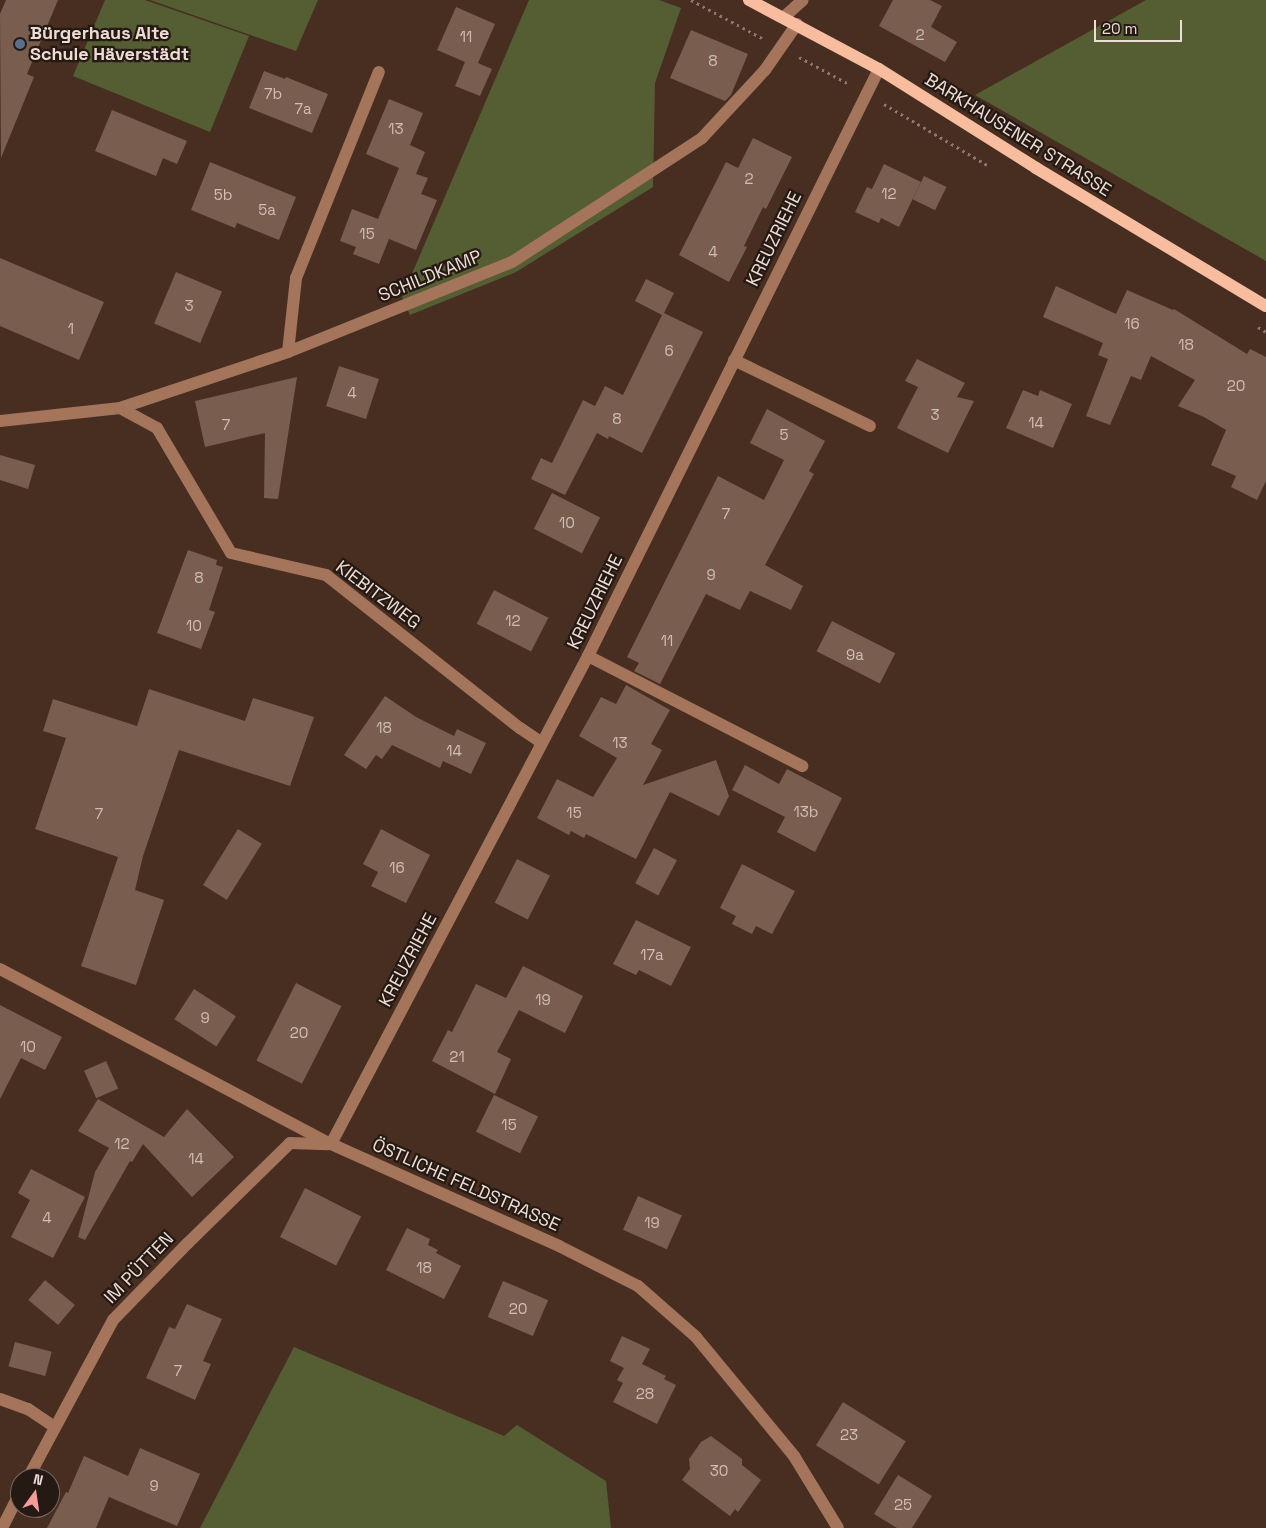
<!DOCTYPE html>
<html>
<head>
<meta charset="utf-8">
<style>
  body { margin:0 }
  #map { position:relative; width:1266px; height:1528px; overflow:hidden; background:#472e21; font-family:"Space Grotesk",sans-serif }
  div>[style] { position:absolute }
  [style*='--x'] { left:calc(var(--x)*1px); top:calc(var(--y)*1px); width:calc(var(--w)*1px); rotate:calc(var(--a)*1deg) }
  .green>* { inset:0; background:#555d33 }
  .building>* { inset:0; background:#795e4f; transform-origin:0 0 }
  .path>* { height:3px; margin-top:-1.5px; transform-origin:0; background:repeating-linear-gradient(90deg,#8d786d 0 2.5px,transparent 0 6.5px) }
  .minor>* { height:12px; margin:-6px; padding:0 6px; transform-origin:6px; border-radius:6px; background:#a4745b }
  .major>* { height:12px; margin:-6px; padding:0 6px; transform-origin:6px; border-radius:6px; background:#f8bd9f }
  .dots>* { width:14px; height:14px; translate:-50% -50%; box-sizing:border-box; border:2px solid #251913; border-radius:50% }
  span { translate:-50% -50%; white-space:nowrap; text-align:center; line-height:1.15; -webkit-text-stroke:4.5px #251913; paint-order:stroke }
  .number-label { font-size:15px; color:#d0bdb4 }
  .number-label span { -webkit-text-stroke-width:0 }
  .poi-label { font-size:18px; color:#edddd5; font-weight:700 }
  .left { translate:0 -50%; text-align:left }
  .street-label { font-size:18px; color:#edddd5 }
  .north { position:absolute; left:10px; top:1468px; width:50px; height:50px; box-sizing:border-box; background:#251913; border:1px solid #756761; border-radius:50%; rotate:14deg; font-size:14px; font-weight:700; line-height:20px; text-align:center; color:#edddd5 }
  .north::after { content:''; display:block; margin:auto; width:18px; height:22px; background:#f59b9a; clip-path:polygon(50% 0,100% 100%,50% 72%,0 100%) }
  .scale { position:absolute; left:1094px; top:20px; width:88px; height:22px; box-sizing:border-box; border:2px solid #edddd5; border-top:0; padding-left:6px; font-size:15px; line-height:18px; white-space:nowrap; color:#edddd5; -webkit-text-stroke:4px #251913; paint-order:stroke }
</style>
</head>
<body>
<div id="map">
  <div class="green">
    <i style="clip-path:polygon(105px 0,145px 0,249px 36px,210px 132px,73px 76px)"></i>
    <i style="clip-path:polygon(150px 0,318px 0,296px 51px)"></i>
    <i style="clip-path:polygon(529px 0,659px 0,681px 8px,655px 83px,653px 187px,516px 272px,410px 315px,402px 297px)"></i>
    <i style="clip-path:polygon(1146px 0,1266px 0,1266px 261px,975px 95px)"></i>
    <i style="clip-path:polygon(294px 1347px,504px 1436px,517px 1425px,606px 1481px,611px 1528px,200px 1528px)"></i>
  </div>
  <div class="building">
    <i style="clip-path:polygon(6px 0,58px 0,27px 74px,34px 77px,1px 158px,0 14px)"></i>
    <i style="clip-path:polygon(893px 0,930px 0,942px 6px,931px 27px,957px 42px,945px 62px,879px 26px)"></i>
    <i style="clip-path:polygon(456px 7px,495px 24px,478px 63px,492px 69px,480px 96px,455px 86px,465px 62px,437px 50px)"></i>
    <i style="clip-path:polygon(691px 30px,748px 54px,731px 95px,725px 101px,670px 78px)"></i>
    <i style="clip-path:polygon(264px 71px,285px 79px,286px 77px,328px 94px,312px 133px,249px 108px)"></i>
    <i style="clip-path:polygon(389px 99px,423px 113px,410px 145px,425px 152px,416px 174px,428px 178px,421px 194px,437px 200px,416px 250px,389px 239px,379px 264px,353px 254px,356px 247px,340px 241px,352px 209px,378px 219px,399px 168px,366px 154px)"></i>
    <i style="clip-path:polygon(112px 110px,187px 141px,177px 164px,163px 158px,156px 176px,95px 151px)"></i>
    <i style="clip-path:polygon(753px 138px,792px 157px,766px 209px,763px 207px,744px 246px,747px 247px,729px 282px,679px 255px,726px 162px,738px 168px)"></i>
    <i style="clip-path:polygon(210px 162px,296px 197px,279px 240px,237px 223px,235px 228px,191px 210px)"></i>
    <i style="clip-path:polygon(884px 164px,921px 182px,899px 227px,881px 218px,879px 223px,855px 212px,867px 187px,872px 189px)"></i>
    <i style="left:924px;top:176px;width:25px;height:26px;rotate:26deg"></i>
    <i style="clip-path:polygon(0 258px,104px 302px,79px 360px,0 326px)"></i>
    <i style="left:176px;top:272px;width:50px;height:56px;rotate:23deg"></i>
    <i style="clip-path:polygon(646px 279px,674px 293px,664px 313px,703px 332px,642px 453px,609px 436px,608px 439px,597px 433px,565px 495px,531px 479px,541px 458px,552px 463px,583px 400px,595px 406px,605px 386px,623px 395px,662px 315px,635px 301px)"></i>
    <i style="clip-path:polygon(1056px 286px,1116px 314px,1127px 290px,1173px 310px,1174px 309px,1247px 354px,1250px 349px,1266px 357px,1266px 481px,1257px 500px,1231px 487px,1236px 476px,1211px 465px,1226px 430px,1204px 417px,1178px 406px,1195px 380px,1151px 356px,1141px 380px,1131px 376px,1110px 425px,1086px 416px,1108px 359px,1098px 355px,1103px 343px,1043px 317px)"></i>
    <i style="clip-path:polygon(917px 359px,965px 383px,957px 397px,974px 401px,948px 453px,897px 428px,918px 387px,905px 381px)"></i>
    <i style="left:339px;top:366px;width:42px;height:42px;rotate:18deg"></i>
    <i style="clip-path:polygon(297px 377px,278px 499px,264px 498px,265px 433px,205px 447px,195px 401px)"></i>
    <i style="clip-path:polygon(1023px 390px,1038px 396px,1040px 390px,1072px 404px,1053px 448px,1006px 428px)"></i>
    <i style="clip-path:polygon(767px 409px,825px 441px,809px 471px,814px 474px,765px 565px,803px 586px,791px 610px,750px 591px,740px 610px,706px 594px,660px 684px,634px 671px,639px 663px,627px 657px,718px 476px,764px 500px,784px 460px,750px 443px)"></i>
    <i style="clip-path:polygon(0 455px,35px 465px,28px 489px,0 480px)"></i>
    <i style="left:552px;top:493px;width:54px;height:40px;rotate:27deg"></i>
    <i style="clip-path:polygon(188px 550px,217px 560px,216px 565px,223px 567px,209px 610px,215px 612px,201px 649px,157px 633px)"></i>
    <i style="left:494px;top:590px;width:61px;height:38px;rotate:27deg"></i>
    <i style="left:832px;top:621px;width:71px;height:34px;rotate:27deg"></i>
    <i style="clip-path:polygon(626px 685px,670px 710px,651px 744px,662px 750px,643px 785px,716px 760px,729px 796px,719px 816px,670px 792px,636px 859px,586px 834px,584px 838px,571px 831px,569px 835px,537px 818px,557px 779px,593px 797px,617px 758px,579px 736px,601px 697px,616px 704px)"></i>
    <i style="clip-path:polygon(149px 689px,245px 721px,253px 698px,314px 717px,290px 786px,179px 750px,143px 856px,135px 890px,164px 900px,136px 985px,81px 966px,118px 857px,35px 829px,66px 738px,43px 731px,53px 699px,137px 726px)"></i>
    <i style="clip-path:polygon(385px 696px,416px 717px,454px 736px,457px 729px,486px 743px,471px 774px,443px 761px,440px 768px,392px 745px,382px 759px,376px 755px,366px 769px,344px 755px)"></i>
    <i style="clip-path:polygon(745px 765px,779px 784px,787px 769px,842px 798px,815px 852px,777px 832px,785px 817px,732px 790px)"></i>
    <i style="left:238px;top:829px;width:28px;height:66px;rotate:32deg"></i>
    <i style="clip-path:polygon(381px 829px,430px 855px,406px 903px,371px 886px,378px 872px,363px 864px)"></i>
    <i style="left:654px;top:848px;width:26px;height:40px;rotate:28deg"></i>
    <i style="left:517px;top:859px;width:37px;height:49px;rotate:27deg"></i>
    <i style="clip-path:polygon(742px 864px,795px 891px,772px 934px,756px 926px,752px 934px,732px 924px,736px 916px,720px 908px)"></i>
    <i style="clip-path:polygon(636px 920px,691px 947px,671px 986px,639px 970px,636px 975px,613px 964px)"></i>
    <i style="clip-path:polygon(523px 966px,583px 996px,565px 1033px,519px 1010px,497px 1052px,511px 1059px,495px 1094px,432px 1061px,448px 1030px,452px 1032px,476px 984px,506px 998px)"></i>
    <i style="left:296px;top:983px;width:51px;height:87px;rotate:27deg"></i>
    <i style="left:194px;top:989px;width:50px;height:36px;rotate:33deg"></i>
    <i style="clip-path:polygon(0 1005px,62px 1037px,45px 1070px,21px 1058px,0 1099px)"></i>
    <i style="left:106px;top:1061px;width:30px;height:24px;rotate:66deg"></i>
    <i style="left:494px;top:1095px;width:49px;height:41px;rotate:26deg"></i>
    <i style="clip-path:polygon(98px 1099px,164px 1137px,187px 1109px,234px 1157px,192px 1197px,143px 1144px,132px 1162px,130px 1161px,85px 1240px,78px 1237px,95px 1172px,109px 1148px,78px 1131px)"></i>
    <i style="clip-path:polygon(31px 1169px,85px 1197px,53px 1258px,11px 1237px,30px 1200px,18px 1193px)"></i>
    <i style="left:305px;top:1188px;width:63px;height:55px;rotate:27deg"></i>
    <i style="left:638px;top:1196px;width:48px;height:37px;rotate:24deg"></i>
    <i style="clip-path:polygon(407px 1228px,430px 1239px,428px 1245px,438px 1250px,436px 1253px,461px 1266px,444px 1299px,386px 1270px)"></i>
    <i style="left:45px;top:1280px;width:39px;height:26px;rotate:40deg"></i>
    <i style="left:503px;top:1281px;width:49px;height:39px;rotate:23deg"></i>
    <i style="clip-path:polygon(187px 1304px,222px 1319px,203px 1361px,211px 1364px,195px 1400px,146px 1378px,169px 1327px,175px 1329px)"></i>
    <i style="clip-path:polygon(622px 1336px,650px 1349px,642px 1364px,666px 1376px,664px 1379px,676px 1385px,657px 1424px,613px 1402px,623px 1383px,617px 1380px,624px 1368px,610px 1361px)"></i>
    <i style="left:15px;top:1342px;width:38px;height:25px;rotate:15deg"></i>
    <i style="left:843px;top:1402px;width:74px;height:51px;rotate:32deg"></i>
    <i style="clip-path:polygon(711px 1436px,742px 1459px,742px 1465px,761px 1480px,738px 1512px,735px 1509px,730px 1516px,682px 1480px,690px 1469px,689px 1459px,701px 1442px)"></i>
    <i style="clip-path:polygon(140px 1448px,200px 1474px,177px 1526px,109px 1497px,96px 1528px,47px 1528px,66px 1492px,68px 1493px,84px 1456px,128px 1476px)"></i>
    <i style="clip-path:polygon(898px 1475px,932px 1496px,912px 1528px,897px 1528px,874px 1514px)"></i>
  </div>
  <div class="path">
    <i style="--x:691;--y:0;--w:81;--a:28.2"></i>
    <i style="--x:799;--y:57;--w:57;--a:28.4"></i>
    <i style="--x:884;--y:104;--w:122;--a:30.6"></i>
    <i style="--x:1258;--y:327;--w:9;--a:32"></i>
  </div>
  <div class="minor">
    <i style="--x:784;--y:17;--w:25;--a:-42"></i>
    <i style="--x:288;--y:352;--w:74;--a:-83.8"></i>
    <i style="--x:296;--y:278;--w:222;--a:-68.1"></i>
    <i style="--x:734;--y:360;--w:151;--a:25.9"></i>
    <i style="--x:120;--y:408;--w:42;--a:28.4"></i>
    <i style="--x:157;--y:428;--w:145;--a:59.4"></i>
    <i style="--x:231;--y:553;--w:98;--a:13"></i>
    <i style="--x:326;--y:575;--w:247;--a:38.3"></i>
    <i style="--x:520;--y:728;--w:25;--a:34"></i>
    <i style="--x:0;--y:421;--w:121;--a:-6.2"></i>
    <i style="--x:120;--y:408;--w:177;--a:-18.4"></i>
    <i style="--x:288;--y:352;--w:241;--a:-21.9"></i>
    <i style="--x:512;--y:262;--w:227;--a:-33.1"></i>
    <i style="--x:702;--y:138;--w:93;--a:-47.2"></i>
    <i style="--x:765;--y:70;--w:56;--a:-55.2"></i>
    <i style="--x:588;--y:656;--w:241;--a:27.2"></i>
    <i style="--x:0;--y:969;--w:374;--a:27.9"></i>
    <i style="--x:331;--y:1144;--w:250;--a:24.1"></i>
    <i style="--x:559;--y:1246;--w:89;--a:26.9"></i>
    <i style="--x:638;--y:1286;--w:77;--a:41.3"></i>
    <i style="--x:696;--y:1337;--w:154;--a:50.5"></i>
    <i style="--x:794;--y:1456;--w:84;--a:58.6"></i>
    <i style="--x:331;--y:1144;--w:552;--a:-62.23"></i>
    <i style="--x:588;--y:656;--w:655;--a:-63.63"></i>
    <i style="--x:0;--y:1399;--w:30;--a:20"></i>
    <i style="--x:28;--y:1409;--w:32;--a:34"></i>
    <i style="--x:28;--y:1478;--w:179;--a:-61.7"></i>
    <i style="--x:113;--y:1320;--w:107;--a:-45.8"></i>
    <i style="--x:188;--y:1243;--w:143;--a:-44.4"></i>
    <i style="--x:290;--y:1143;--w:38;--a:2"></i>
    <i style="--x:2;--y:1528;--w:39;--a:-63"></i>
  </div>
  <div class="major">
    <i style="--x:749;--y:0;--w:147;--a:28"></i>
    <i style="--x:879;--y:69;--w:186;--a:32.2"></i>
    <i style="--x:1036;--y:168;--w:268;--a:31"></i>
  </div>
  <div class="dots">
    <i style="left:20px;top:44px;background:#5c6f8a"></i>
  </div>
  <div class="number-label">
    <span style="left:920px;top:35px">2</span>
    <span style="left:466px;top:37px">11</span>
    <span style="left:713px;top:61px">8</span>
    <span style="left:273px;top:94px">7b</span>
    <span style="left:303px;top:109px">7a</span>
    <span style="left:396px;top:129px">13</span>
    <span style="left:749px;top:179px">2</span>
    <span style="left:889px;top:194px">12</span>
    <span style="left:223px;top:195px">5b</span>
    <span style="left:267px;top:210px">5a</span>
    <span style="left:367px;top:234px">15</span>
    <span style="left:713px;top:252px">4</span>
    <span style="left:189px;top:306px">3</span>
    <span style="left:1132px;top:324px">16</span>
    <span style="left:71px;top:329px">1</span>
    <span style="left:1186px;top:345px">18</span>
    <span style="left:669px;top:351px">6</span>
    <span style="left:1236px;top:386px">20</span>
    <span style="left:352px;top:393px">4</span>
    <span style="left:935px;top:415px">3</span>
    <span style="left:617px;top:419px">8</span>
    <span style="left:1036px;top:423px">14</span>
    <span style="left:226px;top:425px">7</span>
    <span style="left:784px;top:435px">5</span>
    <span style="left:726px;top:514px">7</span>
    <span style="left:567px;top:523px">10</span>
    <span style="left:711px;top:575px">9</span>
    <span style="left:199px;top:578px">8</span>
    <span style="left:513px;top:621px">12</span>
    <span style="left:194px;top:626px">10</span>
    <span style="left:667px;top:641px">11</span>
    <span style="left:855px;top:655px">9a</span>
    <span style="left:384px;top:728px">18</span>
    <span style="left:620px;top:743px">13</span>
    <span style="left:454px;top:751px">14</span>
    <span style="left:806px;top:812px">13b</span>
    <span style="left:574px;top:813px">15</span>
    <span style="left:99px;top:814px">7</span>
    <span style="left:397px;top:868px">16</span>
    <span style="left:652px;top:955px">17a</span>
    <span style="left:543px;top:1000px">19</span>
    <span style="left:205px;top:1018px">9</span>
    <span style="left:299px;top:1033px">20</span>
    <span style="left:28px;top:1047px">10</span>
    <span style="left:457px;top:1057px">21</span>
    <span style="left:509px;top:1125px">15</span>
    <span style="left:122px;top:1144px">12</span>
    <span style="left:196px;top:1159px">14</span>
    <span style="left:47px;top:1218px">4</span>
    <span style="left:652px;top:1223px">19</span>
    <span style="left:424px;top:1268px">18</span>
    <span style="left:518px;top:1309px">20</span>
    <span style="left:178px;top:1371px">7</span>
    <span style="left:645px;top:1394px">28</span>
    <span style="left:849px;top:1435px">23</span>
    <span style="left:719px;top:1471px">30</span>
    <span style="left:154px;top:1486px">9</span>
    <span style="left:903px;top:1505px">25</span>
  </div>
  <div class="poi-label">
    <span class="left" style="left:30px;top:44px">Bürgerhaus Alte<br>Schule Häverstädt</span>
  </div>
  <div class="street-label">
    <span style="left:1018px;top:135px;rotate:32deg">BARKHAUSENER STRASSE</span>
    <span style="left:774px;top:239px;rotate:-64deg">KREUZRIEHE</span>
    <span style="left:430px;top:276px;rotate:-22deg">SCHILDKAMP</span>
    <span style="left:378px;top:595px;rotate:37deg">KIEBITZWEG</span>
    <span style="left:595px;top:602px;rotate:-64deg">KREUZRIEHE</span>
    <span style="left:408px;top:960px;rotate:-62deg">KREUZRIEHE</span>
    <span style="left:466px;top:1185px;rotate:24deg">ÖSTLICHE FELDSTRASSE</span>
    <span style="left:139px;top:1268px;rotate:-46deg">IM PÜTTEN</span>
  </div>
  <div class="north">N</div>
  <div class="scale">20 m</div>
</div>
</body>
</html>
